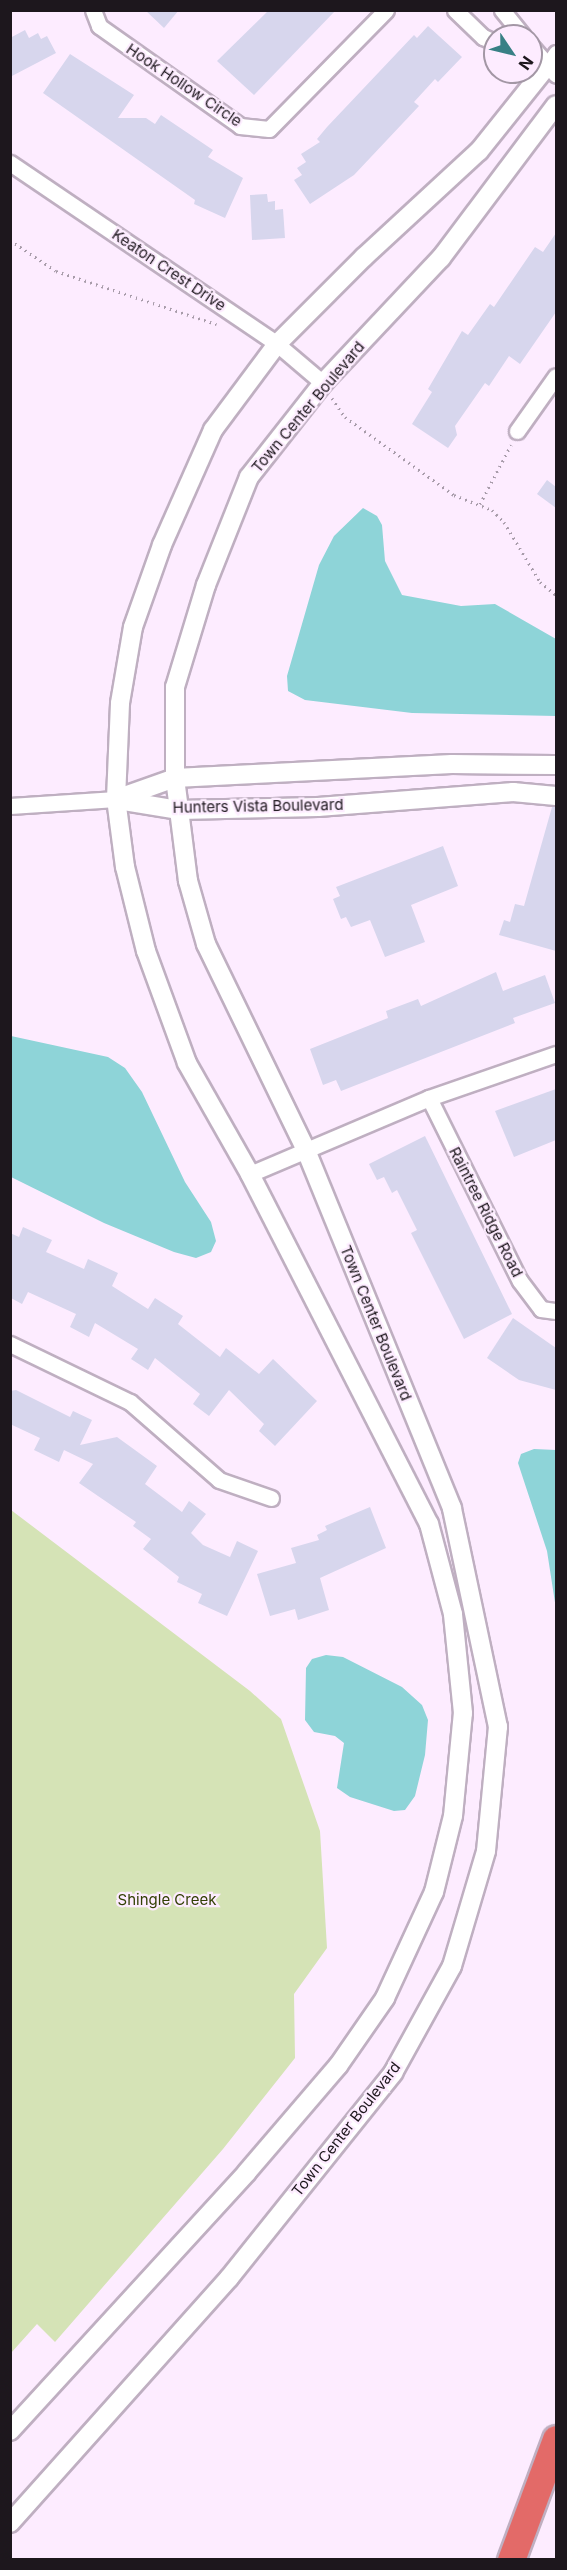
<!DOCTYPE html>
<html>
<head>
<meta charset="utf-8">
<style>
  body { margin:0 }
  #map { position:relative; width:567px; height:2570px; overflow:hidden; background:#fdecff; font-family:Inter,sans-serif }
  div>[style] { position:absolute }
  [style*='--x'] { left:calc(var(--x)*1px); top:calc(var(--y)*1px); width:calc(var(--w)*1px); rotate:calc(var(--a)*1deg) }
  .green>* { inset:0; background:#d5e3b6 }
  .water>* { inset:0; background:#8ed4d8 }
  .building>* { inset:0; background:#d7d6ed }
  .path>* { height:3px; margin-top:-1.5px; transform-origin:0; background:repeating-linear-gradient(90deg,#a89caa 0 1.5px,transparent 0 6px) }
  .roads { filter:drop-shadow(2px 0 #bfafc1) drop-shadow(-2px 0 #bfafc1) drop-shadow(0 2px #bfafc1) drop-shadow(0 -2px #bfafc1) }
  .minor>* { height:15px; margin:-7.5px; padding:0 7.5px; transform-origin:7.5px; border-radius:7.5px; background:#fff }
  .tertiary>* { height:18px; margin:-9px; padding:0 9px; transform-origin:9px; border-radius:9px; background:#fff }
  .motorway>* { height:27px; margin:-13.5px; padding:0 13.5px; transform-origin:13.5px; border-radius:13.5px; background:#e36a68 }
  span { translate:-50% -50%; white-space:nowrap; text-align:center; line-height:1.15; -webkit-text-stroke:4.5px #fdecff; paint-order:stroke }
  .street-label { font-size:15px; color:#1d171d }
  .park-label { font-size:15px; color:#334005 }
  .frame { position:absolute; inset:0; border:12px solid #1d171d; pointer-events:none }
  .north { position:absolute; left:483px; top:24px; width:60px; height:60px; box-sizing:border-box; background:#fdecff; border:2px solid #a397a5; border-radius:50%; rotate:125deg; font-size:16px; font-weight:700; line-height:24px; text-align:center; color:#1d171d }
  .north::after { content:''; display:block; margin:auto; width:21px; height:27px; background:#388085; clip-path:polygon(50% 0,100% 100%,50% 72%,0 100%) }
</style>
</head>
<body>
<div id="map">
  <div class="green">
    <i style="clip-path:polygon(11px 1510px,250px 1691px,281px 1719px,320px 1831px,327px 1948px,294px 1994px,295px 2058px,223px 2149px,55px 2342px,37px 2324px,11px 2353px)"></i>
  </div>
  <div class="water">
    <i style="clip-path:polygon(363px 508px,377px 516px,382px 525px,385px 561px,402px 595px,461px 606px,495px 604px,556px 639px,556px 716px,412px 713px,305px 700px,288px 691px,287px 676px,319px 565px,334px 536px)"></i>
    <i style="clip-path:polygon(11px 1036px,108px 1057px,125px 1068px,142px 1092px,185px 1182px,211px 1222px,216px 1241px,211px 1252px,196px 1258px,174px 1252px,104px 1223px,11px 1177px)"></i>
    <i style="clip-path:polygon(534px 1449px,556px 1450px,556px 1609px,547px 1551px,518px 1463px,521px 1454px)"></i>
    <i style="clip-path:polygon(326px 1655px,343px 1657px,402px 1687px,422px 1705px,428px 1720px,425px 1755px,415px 1796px,405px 1810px,394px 1811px,350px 1797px,337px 1788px,344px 1743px,335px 1736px,314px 1732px,305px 1720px,306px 1668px,312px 1659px)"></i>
  </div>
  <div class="building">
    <i style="clip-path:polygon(145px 10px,179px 10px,164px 28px)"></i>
    <i style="clip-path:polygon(269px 10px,336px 10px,254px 95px,217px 61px)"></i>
    <i style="clip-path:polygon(428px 26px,462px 57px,438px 82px,435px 79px,414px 102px,419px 106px,354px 175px,310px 204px,294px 180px,302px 175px,297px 168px,306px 162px,301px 154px,320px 142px,317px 139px,327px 127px,414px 35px,417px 38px)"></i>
    <i style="clip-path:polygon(25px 30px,29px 38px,38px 33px,41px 39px,47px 36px,56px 53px,10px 77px,10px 38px)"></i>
    <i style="clip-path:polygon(70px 54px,134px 95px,118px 118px,146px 118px,155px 124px,161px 115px,213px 150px,208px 157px,243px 178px,225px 218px,194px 204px,195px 200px,43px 93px)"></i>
    <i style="clip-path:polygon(267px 194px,268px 202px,275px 201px,275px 210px,283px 209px,285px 238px,252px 240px,250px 195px)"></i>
    <i style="clip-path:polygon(556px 233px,556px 312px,520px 364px,509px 356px,489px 386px,485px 383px,455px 426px,457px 435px,448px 448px,412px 424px,432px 392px,428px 389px,462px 331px,468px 335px,490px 304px,494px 307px,535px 247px,543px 252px)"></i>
    <i style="clip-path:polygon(547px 480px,556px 487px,556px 508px,537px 494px)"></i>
    <i style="clip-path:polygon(552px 807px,556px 807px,556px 951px,499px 935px,504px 920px,510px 922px,515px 904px,524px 906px)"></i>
    <i style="clip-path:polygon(443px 846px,458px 886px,411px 905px,425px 942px,385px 957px,370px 920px,351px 927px,346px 917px,341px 919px,333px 899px,340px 896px,336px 887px)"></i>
    <i style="clip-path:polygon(496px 972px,503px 991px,545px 975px,555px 1003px,513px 1018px,515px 1023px,341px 1091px,336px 1080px,323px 1085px,310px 1049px,388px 1018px,386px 1011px,418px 999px,421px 1006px)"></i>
    <i style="clip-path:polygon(556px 1089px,556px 1140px,514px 1157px,495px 1111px)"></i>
    <i style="clip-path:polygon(425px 1136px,512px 1314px,464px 1339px,411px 1233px,417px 1230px,397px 1190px,392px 1193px,384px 1177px,377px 1180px,369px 1164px)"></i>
    <i style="clip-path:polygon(23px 1227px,52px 1240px,46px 1252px,84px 1269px,88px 1259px,118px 1273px,112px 1286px,148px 1309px,155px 1298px,183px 1316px,178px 1324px,220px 1357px,226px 1348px,259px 1374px,273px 1359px,317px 1401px,275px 1446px,259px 1431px,264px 1424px,229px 1390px,209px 1416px,193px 1404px,200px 1394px,155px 1358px,148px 1370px,131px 1359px,138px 1349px,95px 1323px,89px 1337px,70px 1327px,76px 1314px,28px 1292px,22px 1304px,11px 1298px,10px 1233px,19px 1237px)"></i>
    <i style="clip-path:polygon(513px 1318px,556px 1348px,556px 1390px,519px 1380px,487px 1358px)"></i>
    <i style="clip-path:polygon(16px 1390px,70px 1417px,73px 1411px,92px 1420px,80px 1445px,117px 1437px,157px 1466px,145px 1484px,182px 1512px,189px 1501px,206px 1514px,191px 1533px,203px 1545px,230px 1557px,237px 1541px,258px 1551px,227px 1616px,198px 1603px,202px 1594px,177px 1582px,179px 1577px,143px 1549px,151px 1539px,133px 1526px,136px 1522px,79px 1483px,93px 1464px,64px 1450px,59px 1462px,34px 1450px,40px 1438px,10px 1424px,10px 1391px)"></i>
    <i style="clip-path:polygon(370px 1507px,386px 1548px,320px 1578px,329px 1610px,298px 1620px,295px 1609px,270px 1616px,257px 1574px,296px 1563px,291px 1548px,319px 1540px,317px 1535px,327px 1530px,325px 1526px)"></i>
  </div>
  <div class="path">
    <i style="--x:10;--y:240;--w:55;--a:34"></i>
    <i style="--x:56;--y:271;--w:169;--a:18.3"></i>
    <i style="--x:332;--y:398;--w:23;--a:56"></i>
    <i style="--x:345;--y:417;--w:134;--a:35.6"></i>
    <i style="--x:454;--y:495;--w:41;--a:21.5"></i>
    <i style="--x:492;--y:510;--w:17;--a:45"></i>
    <i style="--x:504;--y:522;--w:70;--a:59"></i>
    <i style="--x:540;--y:582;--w:21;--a:39"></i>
    <i style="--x:480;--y:504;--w:67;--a:-62.3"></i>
  </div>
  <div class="roads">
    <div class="minor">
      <i style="--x:93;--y:10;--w:17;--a:69"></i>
      <i style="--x:99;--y:26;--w:173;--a:35.3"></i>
      <i style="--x:240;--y:126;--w:29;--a:6"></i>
      <i style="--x:269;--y:129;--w:167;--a:-45.5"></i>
      <i style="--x:455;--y:10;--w:39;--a:44"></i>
      <i style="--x:483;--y:37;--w:13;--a:23"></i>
      <i style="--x:502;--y:10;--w:33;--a:51"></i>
      <i style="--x:531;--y:46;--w:38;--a:49"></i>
      <i style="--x:547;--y:66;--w:16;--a:-55"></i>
      <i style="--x:10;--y:163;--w:323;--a:34.1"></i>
      <i style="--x:277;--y:344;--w:60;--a:40.3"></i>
      <i style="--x:517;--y:431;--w:67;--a:-54.7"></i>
      <i style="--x:10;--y:806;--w:106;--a:-3.8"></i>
      <i style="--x:429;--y:1098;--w:204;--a:63.6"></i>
      <i style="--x:520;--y:1281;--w:35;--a:53"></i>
      <i style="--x:541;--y:1309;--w:15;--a:8"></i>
      <i style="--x:250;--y:1174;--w:194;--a:-23"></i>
      <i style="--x:429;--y:1098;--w:134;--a:-19.1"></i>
      <i style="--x:10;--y:1344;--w:133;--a:25.8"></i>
      <i style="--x:130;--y:1402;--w:118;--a:41.2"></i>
      <i style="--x:219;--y:1480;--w:55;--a:19.1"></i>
    </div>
    <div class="tertiary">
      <i style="--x:116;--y:799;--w:63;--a:-19.6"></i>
      <i style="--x:175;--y:778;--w:277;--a:-2.9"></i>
      <i style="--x:452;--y:764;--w:104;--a:0.6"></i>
      <i style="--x:118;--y:800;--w:62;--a:9.3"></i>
      <i style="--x:179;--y:810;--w:139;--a:-1.2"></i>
      <i style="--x:318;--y:807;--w:196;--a:-4.4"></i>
      <i style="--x:513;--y:792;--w:43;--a:5.3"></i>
      <i style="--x:10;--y:2431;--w:351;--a:-47.5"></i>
      <i style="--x:247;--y:2172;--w:140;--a:-49.4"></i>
      <i style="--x:338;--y:2066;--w:83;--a:-55.3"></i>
      <i style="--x:385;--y:1998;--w:117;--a:-65.2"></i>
      <i style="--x:434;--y:1892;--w:78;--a:-76"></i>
      <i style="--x:453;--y:1816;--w:103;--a:-84.5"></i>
      <i style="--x:463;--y:1713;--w:100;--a:-95.8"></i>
      <i style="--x:453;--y:1614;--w:93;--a:-104.9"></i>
      <i style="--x:429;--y:1524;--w:393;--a:-117.1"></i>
      <i style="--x:250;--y:1174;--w:128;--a:-119.6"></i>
      <i style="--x:187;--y:1063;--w:119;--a:-110.1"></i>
      <i style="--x:146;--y:951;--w:87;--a:-104"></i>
      <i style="--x:125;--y:867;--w:69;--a:-97.5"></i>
      <i style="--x:116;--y:799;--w:96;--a:-87.6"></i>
      <i style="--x:120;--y:703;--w:77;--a:-80.3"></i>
      <i style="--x:133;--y:627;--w:87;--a:-70.5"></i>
      <i style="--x:162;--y:545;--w:126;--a:-66.1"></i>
      <i style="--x:213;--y:430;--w:107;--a:-53.3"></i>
      <i style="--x:277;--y:344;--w:123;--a:-45"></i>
      <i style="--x:364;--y:257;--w:156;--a:-42.7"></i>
      <i style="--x:479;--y:151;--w:109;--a:-51.3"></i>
      <i style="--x:10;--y:2523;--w:329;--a:-48.2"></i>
      <i style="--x:229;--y:2278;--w:263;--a:-51.3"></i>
      <i style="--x:393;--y:2073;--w:122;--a:-61.1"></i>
      <i style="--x:452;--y:1966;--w:120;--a:-73.5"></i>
      <i style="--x:486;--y:1851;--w:125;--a:-84.5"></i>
      <i style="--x:498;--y:1727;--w:224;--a:-101.9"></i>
      <i style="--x:452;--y:1508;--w:389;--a:-112.2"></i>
      <i style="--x:305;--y:1148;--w:227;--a:-115.9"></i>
      <i style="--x:206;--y:944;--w:66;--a:-105.9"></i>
      <i style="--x:188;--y:881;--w:104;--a:-97.2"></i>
      <i style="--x:175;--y:778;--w:91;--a:-90"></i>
      <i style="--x:175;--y:687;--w:107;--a:-73.1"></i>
      <i style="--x:206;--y:585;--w:116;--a:-68.3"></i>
      <i style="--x:249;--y:477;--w:120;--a:-51.8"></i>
      <i style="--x:323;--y:383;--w:172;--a:-46.7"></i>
      <i style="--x:441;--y:258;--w:191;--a:-53.1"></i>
    </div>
    <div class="motorway">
      <i style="--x:511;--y:2560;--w:129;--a:-69.6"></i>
    </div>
  </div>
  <div class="street-label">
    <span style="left:184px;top:85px;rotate:34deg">Hook Hollow Circle</span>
    <span style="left:169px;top:270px;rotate:34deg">Keaton Crest Drive</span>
    <span style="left:308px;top:407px;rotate:-50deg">Town Center Boulevard</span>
    <span style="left:258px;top:806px;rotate:-1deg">Hunters Vista Boulevard</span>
    <span style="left:486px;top:1212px;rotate:63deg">Raintree Ridge Road</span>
    <span style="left:376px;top:1323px;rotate:68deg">Town Center Boulevard</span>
    <span style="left:346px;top:2129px;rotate:-52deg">Town Center Boulevard</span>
  </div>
  <div class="park-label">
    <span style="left:167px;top:1900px">Shingle Creek</span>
  </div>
  <div class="frame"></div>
  <div class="north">N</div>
</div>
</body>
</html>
